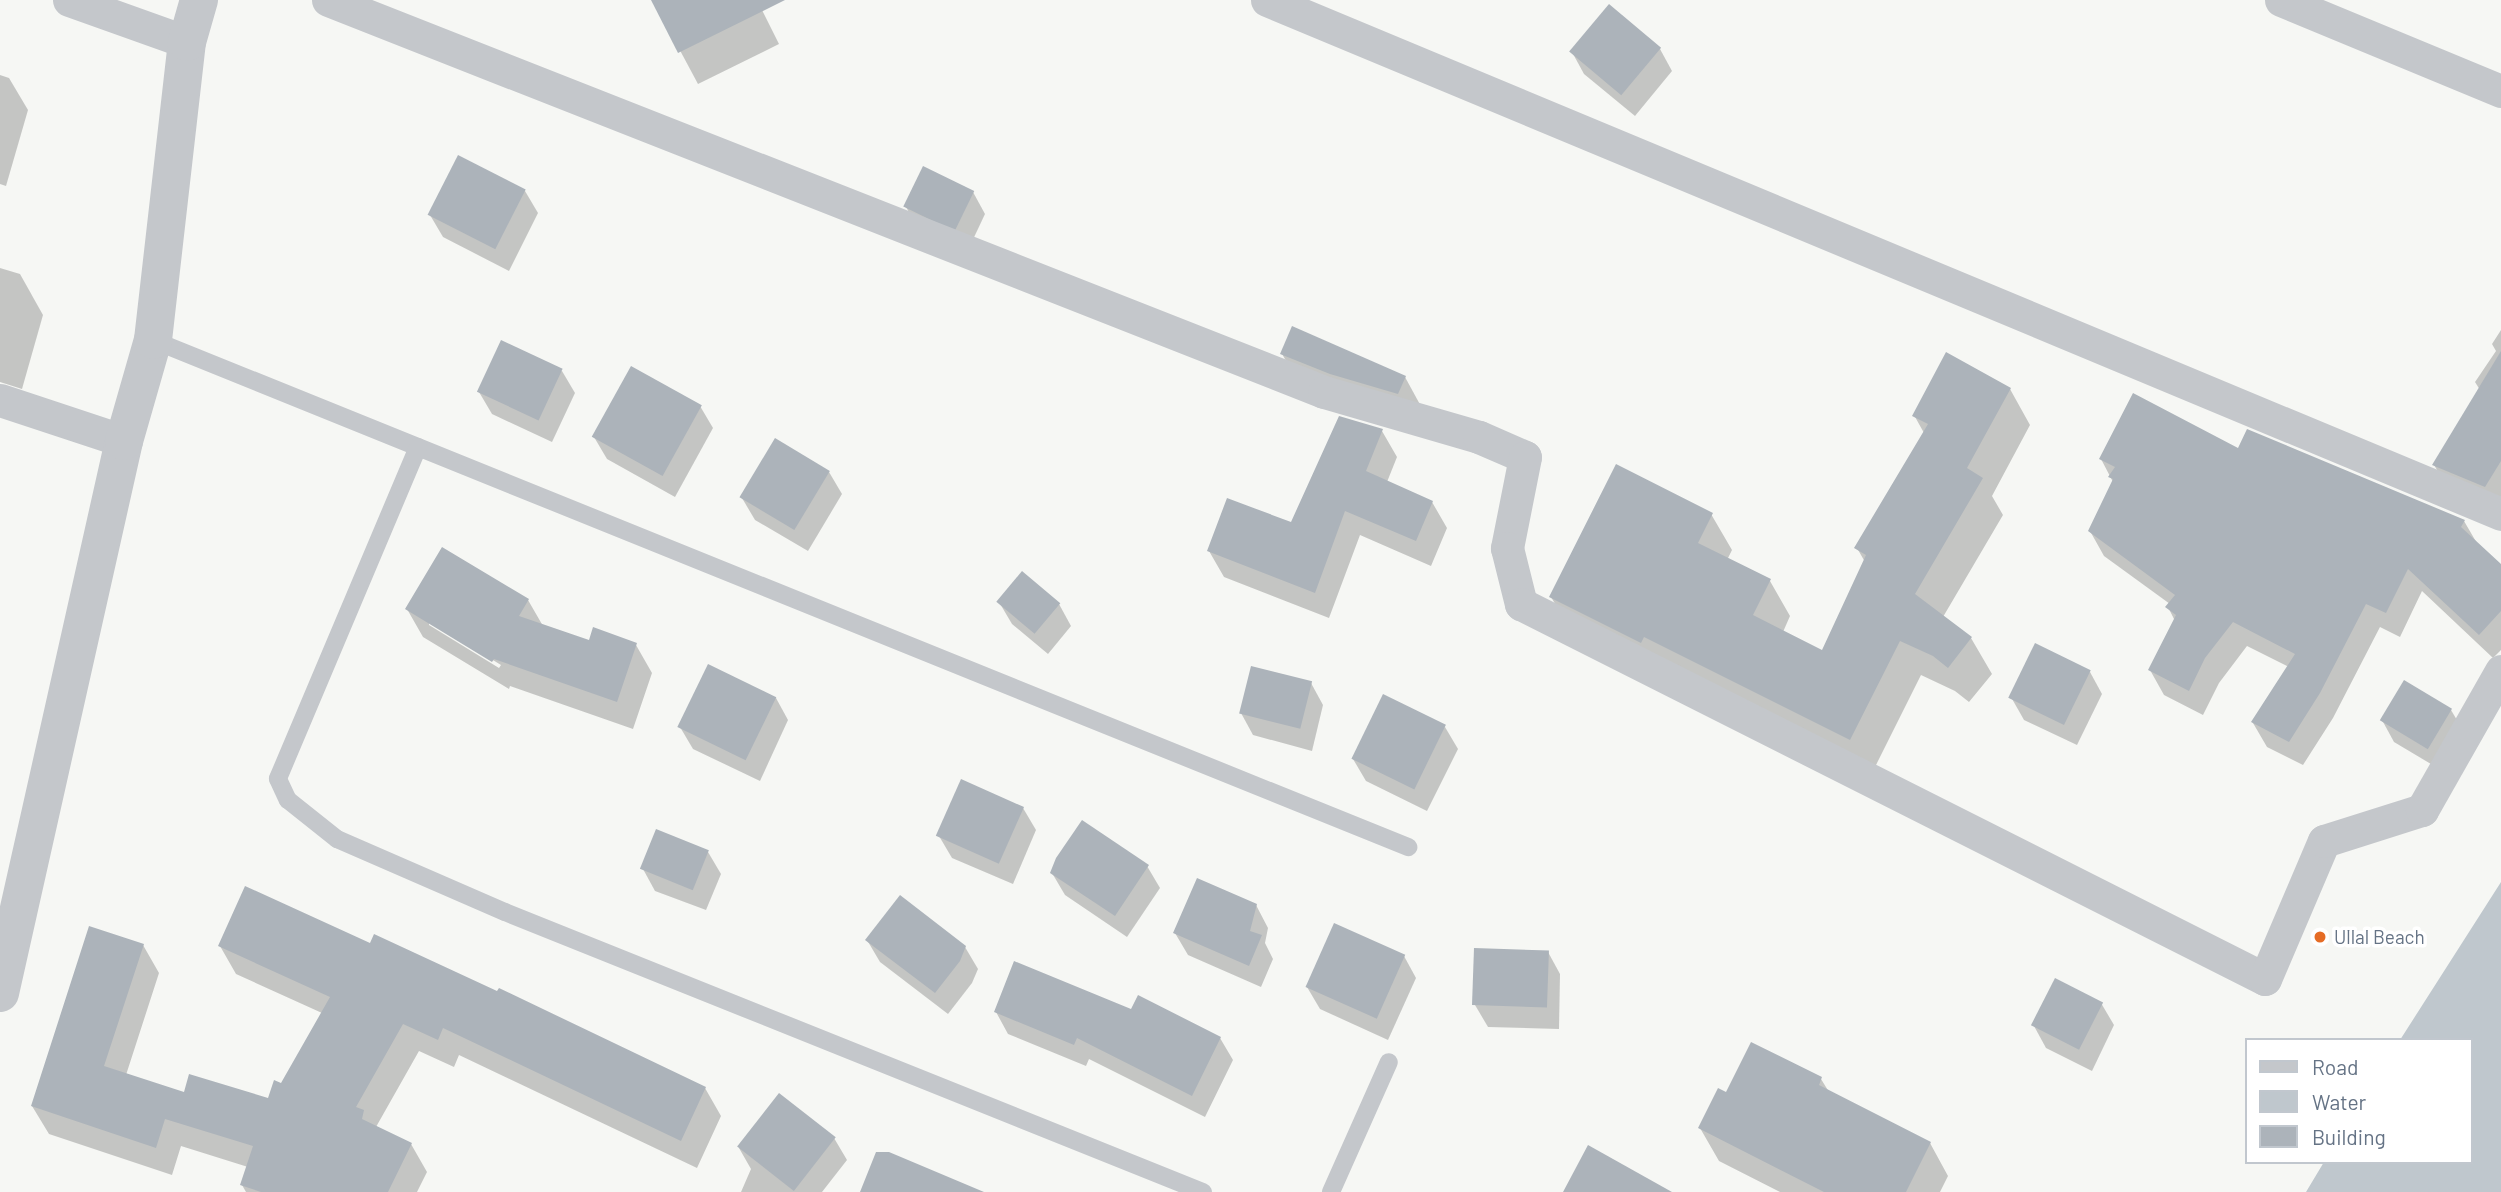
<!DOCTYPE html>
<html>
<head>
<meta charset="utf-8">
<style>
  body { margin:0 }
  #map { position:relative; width:2501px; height:1192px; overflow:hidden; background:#f6f7f4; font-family:Barlow,sans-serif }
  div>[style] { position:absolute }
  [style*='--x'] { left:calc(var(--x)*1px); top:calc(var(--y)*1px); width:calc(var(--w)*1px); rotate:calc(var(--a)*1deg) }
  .water>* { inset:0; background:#bfc7cd }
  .shadow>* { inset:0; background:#0003 }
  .building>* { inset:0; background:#acb3ba; transform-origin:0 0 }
  .service>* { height:18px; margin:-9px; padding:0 9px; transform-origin:9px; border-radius:9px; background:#c4c7cb }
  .minor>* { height:33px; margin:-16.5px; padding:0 16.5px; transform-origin:16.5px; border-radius:16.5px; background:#c4c7cb }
  .tertiary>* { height:38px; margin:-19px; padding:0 19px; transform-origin:19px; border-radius:19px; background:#c4c7cb }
  .dots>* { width:19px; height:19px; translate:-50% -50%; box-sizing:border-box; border:4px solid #fff; border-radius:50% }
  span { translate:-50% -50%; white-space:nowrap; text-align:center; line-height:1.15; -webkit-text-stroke:7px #fff; paint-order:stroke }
  .poi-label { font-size:19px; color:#657385 }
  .left { translate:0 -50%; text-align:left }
  .legend { position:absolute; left:2245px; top:1038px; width:228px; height:126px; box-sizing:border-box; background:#fff; border:2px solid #c1c7ce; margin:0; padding:9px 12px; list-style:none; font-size:21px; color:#657385 }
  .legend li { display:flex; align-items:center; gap:14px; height:35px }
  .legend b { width:35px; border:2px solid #c1c7ce }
</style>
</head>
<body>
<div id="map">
  <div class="water">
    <i style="clip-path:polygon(2501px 882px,2501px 1192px,2306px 1192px,2324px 1162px,2471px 1162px,2471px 1040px,2400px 1040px)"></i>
  </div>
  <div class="shadow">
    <i style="clip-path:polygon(653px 0,757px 0,779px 44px,698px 84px)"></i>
    <i style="clip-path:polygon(1660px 49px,1672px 71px,1635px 116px,1584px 74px,1572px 52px)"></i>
    <i style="clip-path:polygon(0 75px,9px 78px,28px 110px,6px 186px,0 184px)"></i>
    <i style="clip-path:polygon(525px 191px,538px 213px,509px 271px,443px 237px,430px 215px)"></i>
    <i style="clip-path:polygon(973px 192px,985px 214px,969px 248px,917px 227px,905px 205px)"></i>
    <i style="clip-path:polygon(0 268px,20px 274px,43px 315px,22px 389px,0 382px)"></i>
    <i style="clip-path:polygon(2501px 330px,2501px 503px,2447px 486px,2434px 465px,2480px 390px,2475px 382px,2496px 351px,2492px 344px)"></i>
    <i style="clip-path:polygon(1282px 354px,1405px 377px,1423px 410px,1301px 386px)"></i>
    <i style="clip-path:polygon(562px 371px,575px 393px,552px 442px,492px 414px,479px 392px)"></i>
    <i style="clip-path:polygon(2010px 389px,2030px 425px,1992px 496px,2003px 515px,1943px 617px,1971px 638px,1992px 674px,1969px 702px,1955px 691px,1921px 675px,1871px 775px,1572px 632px,1551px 597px,1711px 514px,1732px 550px,1727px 560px,1770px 581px,1790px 616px,1783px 632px,1822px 652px,1865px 562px,1857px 548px,1924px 433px,1914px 415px)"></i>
    <i style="clip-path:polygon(700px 406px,713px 428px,675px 497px,607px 459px,594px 437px)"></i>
    <i style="clip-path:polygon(1340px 418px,1382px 431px,1397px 457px,1387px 482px,1432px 502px,1447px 528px,1431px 566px,1360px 535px,1329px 618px,1224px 577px,1209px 551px,1292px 524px)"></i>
    <i style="clip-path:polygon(2239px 450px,2464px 521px,2478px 545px,2501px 567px,2501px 650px,2493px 658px,2422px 591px,2400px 637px,2380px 627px,2333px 718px,2303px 765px,2267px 747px,2253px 723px,2289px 667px,2247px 646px,2219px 683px,2203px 715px,2164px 695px,2150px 670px,2175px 621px,2168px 607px,2170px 604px,2104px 556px,2090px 531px,2113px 482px,2101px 459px)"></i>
    <i style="clip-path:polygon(829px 472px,842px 494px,808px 551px,755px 520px,742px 498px)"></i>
    <i style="clip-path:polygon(evenodd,528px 600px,543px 626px,590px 642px,636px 645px,652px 673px,633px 729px,510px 686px,509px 689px,423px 637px,407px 609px,528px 600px,429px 621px,501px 665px,499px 668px,429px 625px,429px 621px)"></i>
    <i style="clip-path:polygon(999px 602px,1059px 604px,1071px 626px,1048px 654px,1012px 624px)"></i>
    <i style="clip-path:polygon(2090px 672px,2102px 694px,2077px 745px,2024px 720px,2011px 697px)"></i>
    <i style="clip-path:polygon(1311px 683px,1323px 705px,1312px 751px,1253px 735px,1241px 713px)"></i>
    <i style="clip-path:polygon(776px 698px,788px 720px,760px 781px,693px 749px,680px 727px)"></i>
    <i style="clip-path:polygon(2451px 710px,2464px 732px,2441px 770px,2394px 742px,2382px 720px)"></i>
    <i style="clip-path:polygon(1445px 727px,1458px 749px,1427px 811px,1366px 781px,1353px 759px)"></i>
    <i style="clip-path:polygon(1023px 808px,1036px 830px,1013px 884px,952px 858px,939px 836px)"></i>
    <i style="clip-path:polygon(708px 852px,721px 874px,706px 910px,655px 891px,643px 869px)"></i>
    <i style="clip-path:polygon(1147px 866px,1160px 888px,1127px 937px,1065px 895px,1052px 873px)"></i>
    <i style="clip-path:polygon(1256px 905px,1268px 928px,1265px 943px,1273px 959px,1261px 987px,1188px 955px,1175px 933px)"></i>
    <i style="clip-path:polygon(867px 940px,965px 947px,978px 969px,972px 983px,948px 1014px,880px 962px)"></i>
    <i style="clip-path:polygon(143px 945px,159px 973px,126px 1075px,185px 1094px,270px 1100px,282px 1085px,322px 1013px,236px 974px,220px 946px,371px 945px,705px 1088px,721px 1116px,697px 1168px,459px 1055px,454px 1067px,419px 1051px,376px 1127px,411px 1144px,427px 1172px,417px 1192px,246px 1192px,242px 1185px,248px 1167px,181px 1146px,172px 1175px,49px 1134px,32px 1106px)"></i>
    <i style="clip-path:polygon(1548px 952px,1560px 974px,1559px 1029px,1488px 1027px,1475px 1005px)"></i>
    <i style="clip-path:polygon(1404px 956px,1416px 978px,1388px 1040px,1320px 1009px,1307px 987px)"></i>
    <i style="clip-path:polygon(2101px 1003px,2114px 1025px,2092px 1071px,2046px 1048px,2034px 1026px)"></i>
    <i style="clip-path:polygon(1132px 1011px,1220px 1038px,1233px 1060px,1205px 1117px,1089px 1059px,1086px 1066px,1008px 1034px,996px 1012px)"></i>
    <i style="clip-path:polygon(1821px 1079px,1829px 1092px,1930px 1143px,1948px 1176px,1940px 1192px,1780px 1192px,1719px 1161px,1700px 1128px,1727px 1094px)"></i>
    <i style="clip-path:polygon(834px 1138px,847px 1160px,822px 1192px,741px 1192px,751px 1169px,739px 1148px)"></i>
  </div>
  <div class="building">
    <i style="clip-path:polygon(651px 0,785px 0,678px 53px)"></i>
    <i style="left:1609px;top:4px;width:68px;height:62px;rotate:40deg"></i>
    <i style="left:458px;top:155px;width:76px;height:67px;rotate:27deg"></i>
    <i style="left:923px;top:166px;width:57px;height:45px;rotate:26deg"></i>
    <i style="clip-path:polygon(1292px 326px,1406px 376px,1398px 394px,1330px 374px,1280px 354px)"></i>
    <i style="left:501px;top:340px;width:68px;height:57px;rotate:25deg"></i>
    <i style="clip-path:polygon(2501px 351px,2501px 461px,2485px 487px,2432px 465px)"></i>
    <i style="clip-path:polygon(1946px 352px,2011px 388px,1967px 468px,1983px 478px,1915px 594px,1972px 637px,1948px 668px,1933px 656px,1900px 641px,1850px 740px,1644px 637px,1641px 643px,1549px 597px,1616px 464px,1713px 513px,1698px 543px,1771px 579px,1753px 615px,1822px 650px,1866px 555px,1854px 548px,1928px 424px,1912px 416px)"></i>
    <i style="left:631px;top:366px;width:81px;height:81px;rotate:29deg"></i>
    <i style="clip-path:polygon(2133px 393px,2238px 448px,2247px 429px,2465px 520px,2461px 527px,2501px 564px,2501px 611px,2479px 635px,2408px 569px,2386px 613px,2366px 604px,2320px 693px,2289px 742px,2251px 722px,2295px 654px,2233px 622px,2205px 658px,2189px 691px,2148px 670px,2176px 615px,2165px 607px,2175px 595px,2088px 531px,2113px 479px,2108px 477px,2115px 467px,2099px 459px)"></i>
    <i style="clip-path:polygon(1339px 416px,1383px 429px,1366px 471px,1433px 501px,1416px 541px,1345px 511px,1315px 593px,1207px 551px,1227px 498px,1291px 522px)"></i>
    <i style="left:775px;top:438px;width:64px;height:69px;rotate:31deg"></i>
    <i style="clip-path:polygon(442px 547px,529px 599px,519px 616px,589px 640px,593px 627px,637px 643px,617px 702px,494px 659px,492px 662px,405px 609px)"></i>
    <i style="left:1022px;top:571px;width:50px;height:40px;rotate:40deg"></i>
    <i style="left:2035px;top:643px;width:62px;height:61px;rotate:26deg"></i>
    <i style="left:708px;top:664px;width:76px;height:70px;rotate:26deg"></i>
    <i style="left:1251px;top:666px;width:63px;height:49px;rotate:14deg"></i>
    <i style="left:2404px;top:680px;width:56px;height:47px;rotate:31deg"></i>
    <i style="left:1383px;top:694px;width:70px;height:72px;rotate:26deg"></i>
    <i style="left:961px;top:779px;width:69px;height:62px;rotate:24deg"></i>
    <i style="clip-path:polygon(1082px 820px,1149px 865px,1115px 916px,1050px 873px,1056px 858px)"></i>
    <i style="left:656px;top:829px;width:57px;height:43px;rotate:22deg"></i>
    <i style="clip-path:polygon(1197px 878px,1257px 904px,1250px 931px,1262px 935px,1249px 966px,1173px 933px)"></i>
    <i style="clip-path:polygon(245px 886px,370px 943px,374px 934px,497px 991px,499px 988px,706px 1087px,681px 1141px,443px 1028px,438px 1040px,403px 1024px,356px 1107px,364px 1110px,362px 1119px,412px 1143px,388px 1192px,261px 1192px,240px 1185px,253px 1146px,165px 1119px,156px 1148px,31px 1106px,89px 926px,144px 944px,104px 1066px,184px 1092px,189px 1074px,268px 1098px,274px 1080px,281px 1083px,330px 997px,218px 946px)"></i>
    <i style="clip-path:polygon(900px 895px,966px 946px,960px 961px,935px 993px,865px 940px)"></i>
    <i style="left:1334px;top:923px;width:78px;height:70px;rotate:24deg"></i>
    <i style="left:1474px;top:948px;width:75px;height:57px;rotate:2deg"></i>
    <i style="clip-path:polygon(1014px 961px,1131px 1009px,1138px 995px,1221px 1037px,1192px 1096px,1077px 1038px,1074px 1045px,994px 1012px)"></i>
    <i style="left:2055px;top:978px;width:54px;height:53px;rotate:27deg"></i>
    <i style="clip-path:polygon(1751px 1042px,1822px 1077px,1819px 1085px,1931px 1142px,1906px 1192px,1824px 1192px,1698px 1128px,1718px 1088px,1726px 1092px)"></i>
    <i style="left:779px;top:1093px;width:72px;height:68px;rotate:38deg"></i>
    <i style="clip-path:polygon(1588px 1145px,1672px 1192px,1563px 1192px)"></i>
    <i style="clip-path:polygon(876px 1152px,889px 1152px,984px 1192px,860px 1192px)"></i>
  </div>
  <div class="service">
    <i style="--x:153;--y:340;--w:1354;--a:22"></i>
    <i style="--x:418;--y:447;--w:360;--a:112.9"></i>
    <i style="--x:278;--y:779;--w:23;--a:65"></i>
    <i style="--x:288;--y:800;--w:63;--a:38.5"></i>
    <i style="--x:337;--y:839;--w:183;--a:23.5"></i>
    <i style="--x:505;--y:912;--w:752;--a:21.86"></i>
    <i style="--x:1331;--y:1192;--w:142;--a:-66"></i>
  </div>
  <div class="minor">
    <i style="--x:69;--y:0;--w:125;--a:19.6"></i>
    <i style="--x:328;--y:0;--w:1070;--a:21.48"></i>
    <i style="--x:1324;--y:392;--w:161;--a:16.2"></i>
    <i style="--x:1479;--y:437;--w:50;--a:23.5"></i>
    <i style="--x:1525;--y:457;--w:93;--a:101.2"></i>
    <i style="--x:1507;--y:548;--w:58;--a:76"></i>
    <i style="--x:1521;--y:604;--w:833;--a:26.75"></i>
    <i style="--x:2265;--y:979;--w:150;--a:-66.9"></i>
    <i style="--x:2324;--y:841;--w:103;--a:-17.6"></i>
    <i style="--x:2422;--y:810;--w:160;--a:-60.4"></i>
    <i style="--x:1267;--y:0;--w:1337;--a:22.61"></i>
    <i style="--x:2281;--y:0;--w:238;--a:22.5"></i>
    <i style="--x:0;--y:400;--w:131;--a:18.3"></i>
  </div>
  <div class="tertiary">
    <i style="--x:0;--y:993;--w:566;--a:-77.34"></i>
    <i style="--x:124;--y:441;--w:105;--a:-74"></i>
    <i style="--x:153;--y:340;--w:300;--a:-83.5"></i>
    <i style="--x:187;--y:42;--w:44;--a:-74.1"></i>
  </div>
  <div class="dots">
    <i style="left:2320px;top:937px;background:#e56c25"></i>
  </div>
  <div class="poi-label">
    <span class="left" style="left:2334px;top:937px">Ullal Beach</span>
  </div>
  <ul class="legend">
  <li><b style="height:9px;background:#c4c7cb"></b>Road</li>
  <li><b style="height:19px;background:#bfc7cd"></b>Water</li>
  <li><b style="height:19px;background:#acb3ba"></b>Building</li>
  </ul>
</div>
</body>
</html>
